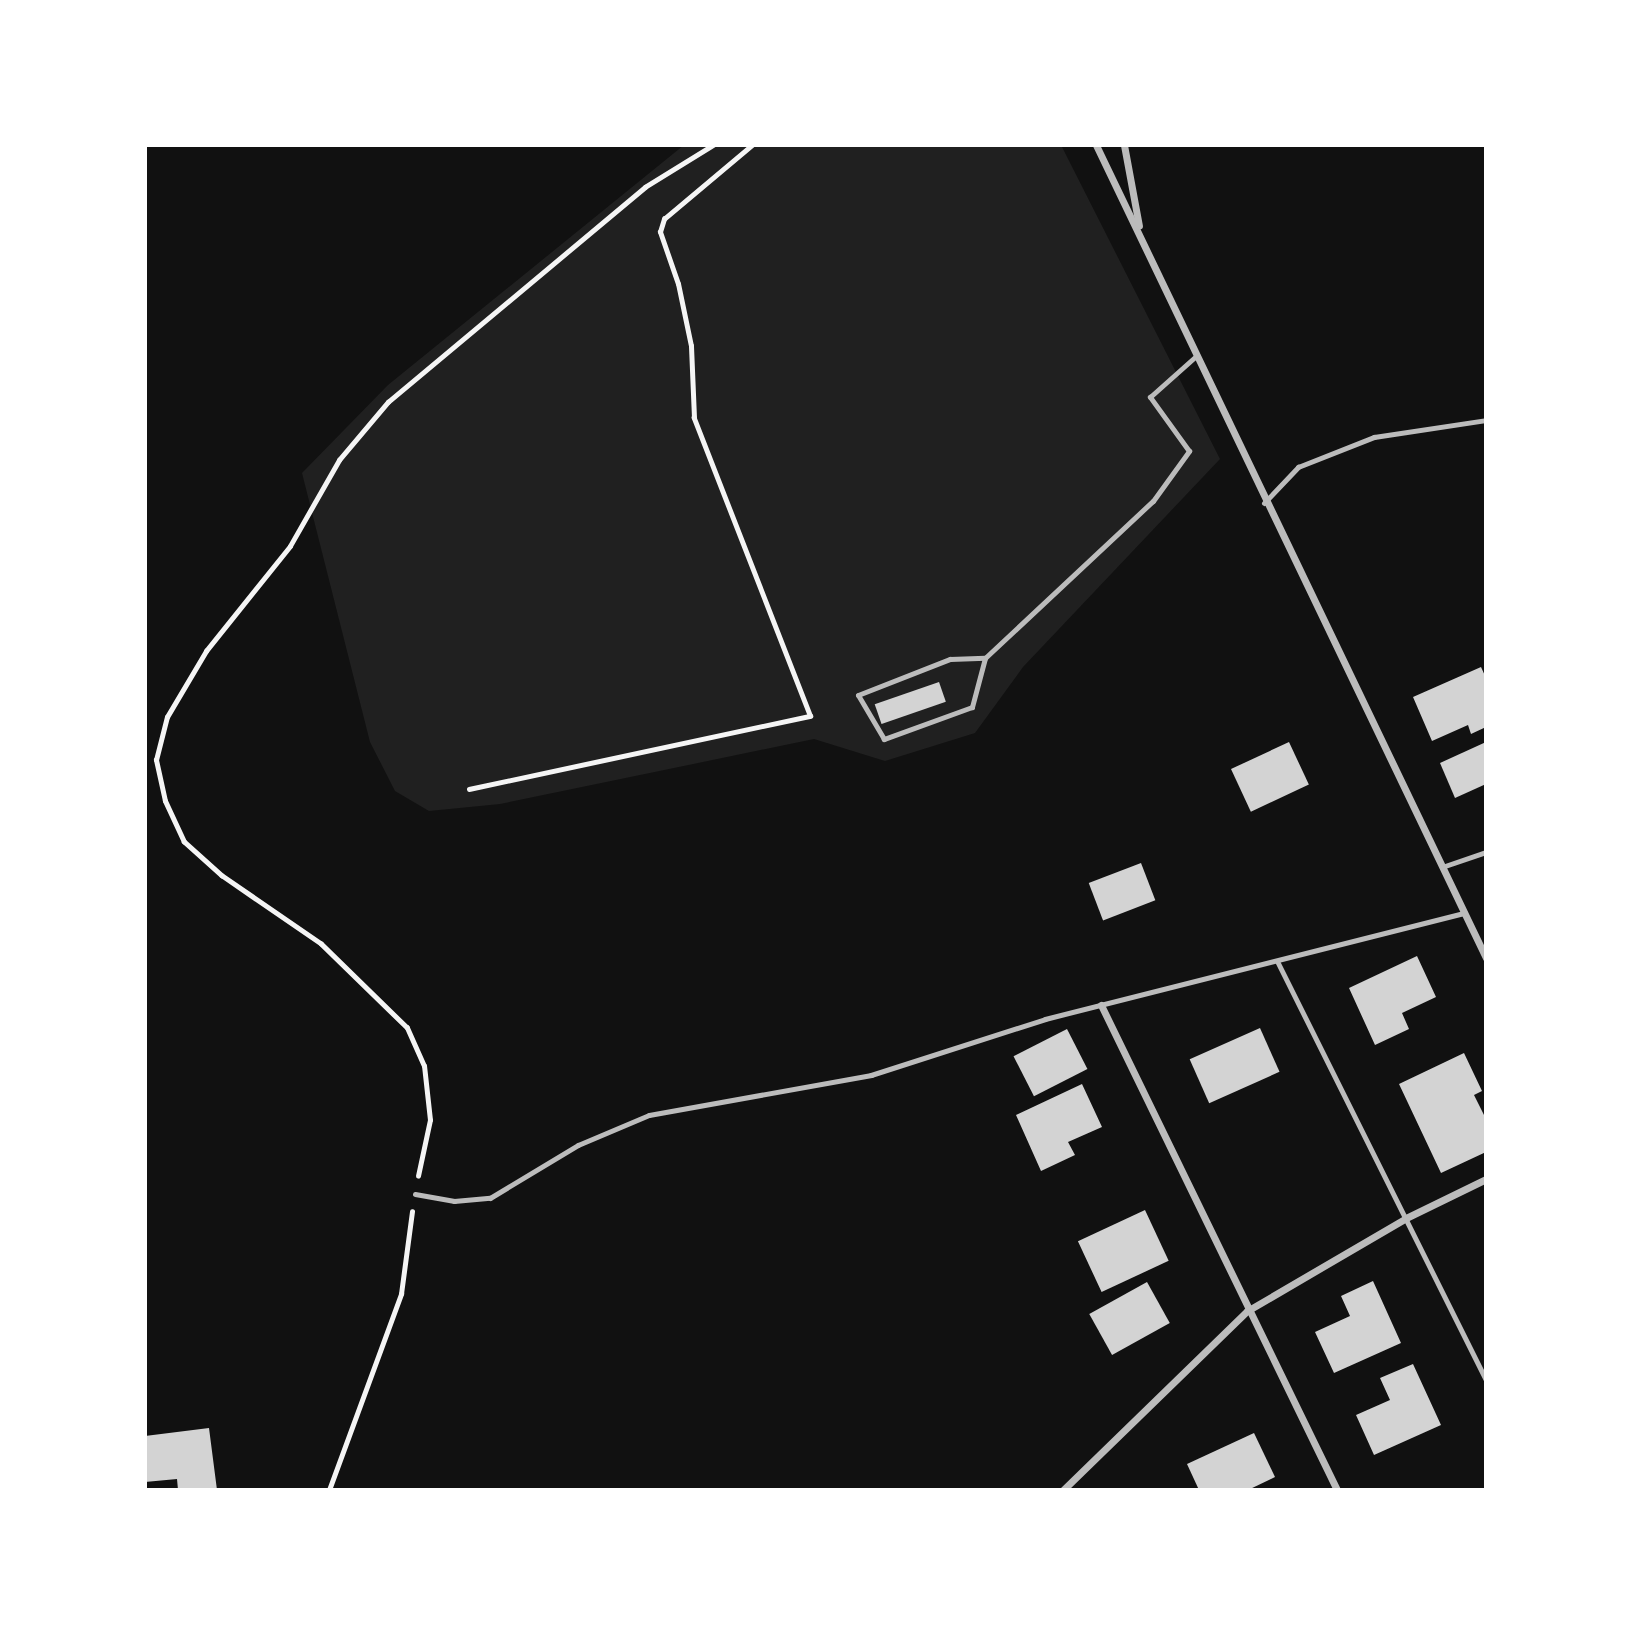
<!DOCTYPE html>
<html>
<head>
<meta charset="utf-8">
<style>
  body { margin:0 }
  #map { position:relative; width:1631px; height:1635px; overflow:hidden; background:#111; font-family:"Asap Condensed",sans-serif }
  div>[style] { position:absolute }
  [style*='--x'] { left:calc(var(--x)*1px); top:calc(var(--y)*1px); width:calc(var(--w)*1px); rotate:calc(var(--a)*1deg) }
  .green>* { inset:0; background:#202020 }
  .building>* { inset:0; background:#d3d3d3; transform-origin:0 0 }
  .path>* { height:4.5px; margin:-2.25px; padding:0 2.25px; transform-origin:2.25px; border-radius:2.25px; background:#f5f5f5 }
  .service>* { height:5px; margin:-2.5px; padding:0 2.5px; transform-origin:2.5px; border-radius:2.5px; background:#bcbcbc }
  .minor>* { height:7px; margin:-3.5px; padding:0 3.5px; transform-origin:3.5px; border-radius:3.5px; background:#bcbcbc }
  span { translate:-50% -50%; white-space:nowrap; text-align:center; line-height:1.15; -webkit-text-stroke:5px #fff; paint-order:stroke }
  .frame { position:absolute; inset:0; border:147px solid #fff; pointer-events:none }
</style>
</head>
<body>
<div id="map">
  <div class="green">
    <i style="clip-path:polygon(684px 145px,1061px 145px,1220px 459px,1023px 667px,975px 733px,885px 761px,814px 739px,500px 804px,429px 811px,395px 791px,370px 742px,302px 473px,388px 385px)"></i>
  </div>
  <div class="building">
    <i style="clip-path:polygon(1481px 667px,1486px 678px,1486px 727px,1471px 734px,1468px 725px,1432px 741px,1413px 697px)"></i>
    <i style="left:939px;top:682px;width:21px;height:68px;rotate:71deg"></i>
    <i style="left:1289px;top:742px;width:47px;height:64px;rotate:65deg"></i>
    <i style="clip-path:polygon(1486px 742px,1486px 784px,1455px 798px,1440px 763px)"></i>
    <i style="left:1141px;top:863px;width:40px;height:56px;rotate:69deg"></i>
    <i style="clip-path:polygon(1417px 956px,1436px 997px,1402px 1013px,1409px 1029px,1375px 1045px,1349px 988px)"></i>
    <i style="left:1260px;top:1028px;width:48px;height:77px;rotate:66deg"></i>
    <i style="left:1067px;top:1029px;width:45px;height:60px;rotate:63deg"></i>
    <i style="clip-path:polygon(1464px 1053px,1482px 1091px,1474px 1095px,1486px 1119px,1486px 1152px,1441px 1173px,1399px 1084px)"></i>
    <i style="clip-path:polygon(1082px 1084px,1102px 1127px,1068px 1142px,1075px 1155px,1041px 1171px,1016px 1115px)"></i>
    <i style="left:1145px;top:1210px;width:56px;height:74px;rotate:65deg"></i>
    <i style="clip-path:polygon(1373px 1281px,1401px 1343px,1334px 1373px,1315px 1332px,1350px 1316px,1341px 1296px)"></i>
    <i style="left:1147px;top:1282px;width:47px;height:66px;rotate:61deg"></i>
    <i style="clip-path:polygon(1413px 1364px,1441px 1425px,1374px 1455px,1356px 1415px,1390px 1400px,1380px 1378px)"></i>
    <i style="clip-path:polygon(209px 1428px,217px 1490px,178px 1490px,177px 1479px,145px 1482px,145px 1436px)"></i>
    <i style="clip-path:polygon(1254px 1433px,1275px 1477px,1248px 1490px,1199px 1490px,1187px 1464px)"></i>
  </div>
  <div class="path">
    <i style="--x:469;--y:789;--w:349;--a:-12.1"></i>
    <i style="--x:810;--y:716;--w:320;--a:-111.3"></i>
    <i style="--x:694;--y:418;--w:72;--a:-92.4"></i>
    <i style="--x:691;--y:346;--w:63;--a:-101.8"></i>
    <i style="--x:678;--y:284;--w:55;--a:-109.1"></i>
    <i style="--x:660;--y:232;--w:14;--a:-73"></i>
    <i style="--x:664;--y:219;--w:115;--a:-40.1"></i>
    <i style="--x:418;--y:1176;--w:57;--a:-77.9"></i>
    <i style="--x:430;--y:1120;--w:54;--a:-96.3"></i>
    <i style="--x:424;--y:1066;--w:42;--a:-114.1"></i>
    <i style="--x:407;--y:1028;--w:120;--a:-135.7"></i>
    <i style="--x:321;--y:944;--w:120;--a:-145.5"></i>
    <i style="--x:222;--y:876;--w:51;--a:-138.2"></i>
    <i style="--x:184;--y:842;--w:45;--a:-114.9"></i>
    <i style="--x:165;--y:801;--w:42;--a:-102.4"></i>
    <i style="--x:156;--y:760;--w:44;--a:-75.7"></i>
    <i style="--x:167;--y:717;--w:77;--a:-59.4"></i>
    <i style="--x:206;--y:651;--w:134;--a:-51.3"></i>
    <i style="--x:290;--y:546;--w:99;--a:-60.3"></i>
    <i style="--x:339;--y:460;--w:76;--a:-49.8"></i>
    <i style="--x:388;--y:402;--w:335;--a:-39.9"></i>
    <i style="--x:645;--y:187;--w:80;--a:-31.7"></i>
    <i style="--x:329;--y:1490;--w:209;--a:-69.8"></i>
    <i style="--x:401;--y:1294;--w:83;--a:-82.4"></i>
  </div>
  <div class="service">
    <i style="--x:1264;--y:503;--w:50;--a:-46.6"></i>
    <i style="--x:1298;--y:467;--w:82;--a:-21.5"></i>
    <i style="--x:1374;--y:437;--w:113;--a:-8.6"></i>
    <i style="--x:985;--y:658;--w:51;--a:104.9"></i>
    <i style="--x:972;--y:707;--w:94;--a:160"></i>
    <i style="--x:884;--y:739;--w:51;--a:-120.6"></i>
    <i style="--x:858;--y:695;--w:99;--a:-21.4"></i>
    <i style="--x:950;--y:659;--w:35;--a:-2"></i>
    <i style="--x:985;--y:658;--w:230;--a:-43.1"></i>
    <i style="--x:1153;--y:501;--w:62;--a:-54.2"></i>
    <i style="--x:1189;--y:451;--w:67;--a:-125.8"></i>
    <i style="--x:1150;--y:397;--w:62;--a:-41.7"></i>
    <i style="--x:1442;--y:867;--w:46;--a:-18.8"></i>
    <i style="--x:1277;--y:961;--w:469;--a:63.5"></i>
    <i style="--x:415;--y:1194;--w:40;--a:10"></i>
    <i style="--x:454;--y:1201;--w:36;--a:-5"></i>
    <i style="--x:490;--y:1198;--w:103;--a:-31.1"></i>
    <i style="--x:578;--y:1145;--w:77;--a:-22.9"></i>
    <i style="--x:649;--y:1115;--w:226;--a:-10.2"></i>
    <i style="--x:871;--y:1075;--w:183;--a:-17.8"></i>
    <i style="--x:1045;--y:1019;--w:433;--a:-14.2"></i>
  </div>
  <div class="minor">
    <i style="--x:1096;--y:145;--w:902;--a:64.37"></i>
    <i style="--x:1124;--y:145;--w:82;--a:79.5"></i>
    <i style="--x:1101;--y:1005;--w:539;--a:64.05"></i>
    <i style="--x:1063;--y:1490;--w:257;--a:-44.2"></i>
    <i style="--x:1247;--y:1311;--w:184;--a:-30.3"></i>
    <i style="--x:1406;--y:1218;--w:89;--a:-26"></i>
  </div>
  <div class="frame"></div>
</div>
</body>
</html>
